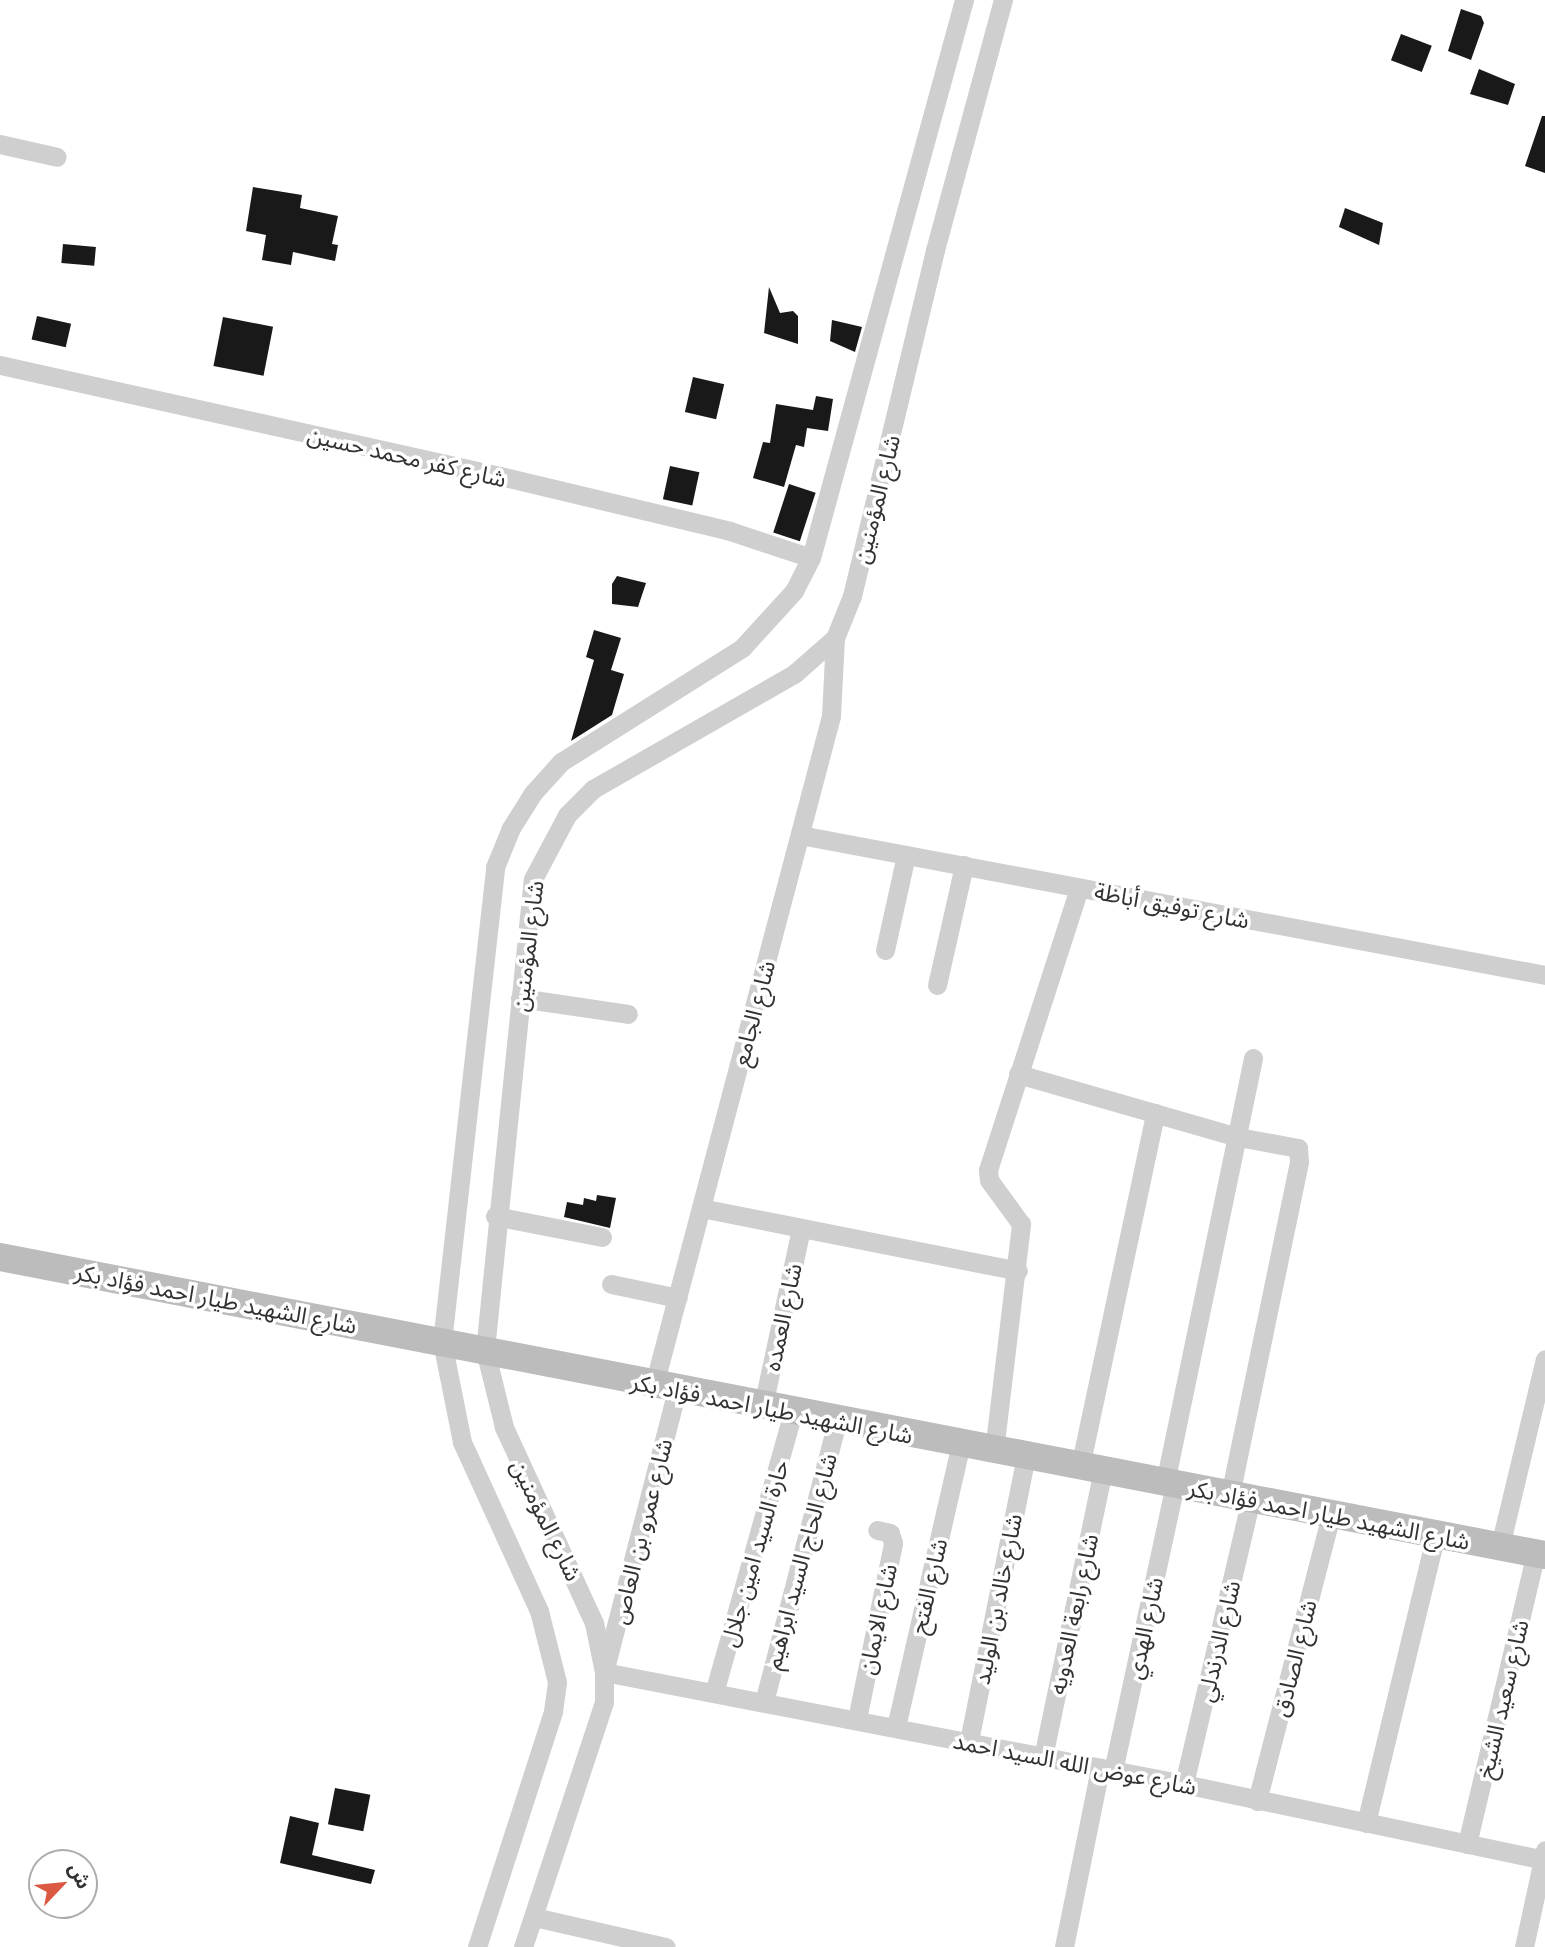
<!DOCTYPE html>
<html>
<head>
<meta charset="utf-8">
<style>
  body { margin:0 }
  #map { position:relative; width:1545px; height:1947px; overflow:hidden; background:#fff; font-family:"Open Sans","Noto Sans Arabic",sans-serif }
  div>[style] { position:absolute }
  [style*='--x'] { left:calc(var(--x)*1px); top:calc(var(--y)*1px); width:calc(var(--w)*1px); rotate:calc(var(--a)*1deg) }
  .building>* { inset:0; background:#191919; transform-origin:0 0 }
  .street>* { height:19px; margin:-9.5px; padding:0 9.5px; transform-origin:9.5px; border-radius:9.5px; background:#cfcfcf }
  .secondary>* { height:28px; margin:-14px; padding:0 14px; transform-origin:14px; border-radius:14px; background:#bcbcbc }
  span { translate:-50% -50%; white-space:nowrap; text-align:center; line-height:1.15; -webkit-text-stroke:7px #fff; paint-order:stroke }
  .street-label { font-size:23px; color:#323232 }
  .north { position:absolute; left:28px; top:1849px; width:70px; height:70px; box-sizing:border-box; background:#fff; border:2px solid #adadad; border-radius:50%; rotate:64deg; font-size:19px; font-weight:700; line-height:28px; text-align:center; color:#323232 }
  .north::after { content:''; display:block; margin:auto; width:24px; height:32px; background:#db5942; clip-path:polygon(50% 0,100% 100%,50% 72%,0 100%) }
</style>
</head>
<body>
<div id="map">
  <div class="building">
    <i style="clip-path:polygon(1461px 9px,1481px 16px,1484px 23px,1471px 60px,1448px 51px)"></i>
    <i style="left:1401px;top:34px;width:33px;height:28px;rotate:21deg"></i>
    <i style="clip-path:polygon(1479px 69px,1515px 84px,1508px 105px,1470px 94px)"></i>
    <i style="clip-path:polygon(1542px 116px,1545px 116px,1545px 173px,1525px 166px)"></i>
    <i style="clip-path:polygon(253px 187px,302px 195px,300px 208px,338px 216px,332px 244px,338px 245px,335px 261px,293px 252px,291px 265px,262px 260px,266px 235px,246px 231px)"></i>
    <i style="clip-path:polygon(1345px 208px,1383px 223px,1379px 245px,1339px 227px)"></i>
    <i style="left:63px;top:244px;width:33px;height:19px;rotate:5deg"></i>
    <i style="clip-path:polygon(769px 287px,780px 313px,793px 311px,798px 316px,798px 344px,764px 333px)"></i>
    <i style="left:37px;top:316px;width:35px;height:24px;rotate:13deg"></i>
    <i style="left:223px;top:317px;width:51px;height:50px;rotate:11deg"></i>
    <i style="clip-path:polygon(832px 320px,862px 327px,855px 352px,830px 341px)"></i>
    <i style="left:693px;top:377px;width:32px;height:36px;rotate:13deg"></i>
    <i style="clip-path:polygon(816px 396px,833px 399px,828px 431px,807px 428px,804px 447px,796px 445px,784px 487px,753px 478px,763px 442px,770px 443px,776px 404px,813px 410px)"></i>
    <i style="left:670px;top:466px;width:30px;height:34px;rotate:12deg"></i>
    <i style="left:789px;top:484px;width:28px;height:51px;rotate:18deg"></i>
    <i style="clip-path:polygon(617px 576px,646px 583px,638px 607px,612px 604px,612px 584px)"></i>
    <i style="clip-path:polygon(594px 630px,621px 638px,611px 670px,624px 674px,612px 715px,571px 741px,594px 660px,586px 657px)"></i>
    <i style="clip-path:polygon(597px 1195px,616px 1198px,610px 1228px,564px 1217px,567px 1202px,583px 1205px,584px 1198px,596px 1201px)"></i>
    <i style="left:335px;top:1788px;width:36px;height:37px;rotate:11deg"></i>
    <i style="clip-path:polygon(290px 1816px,319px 1823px,312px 1855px,375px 1870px,371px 1884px,280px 1863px)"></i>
  </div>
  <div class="street">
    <i style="--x:0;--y:144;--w:58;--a:12.8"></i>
    <i style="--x:0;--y:365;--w:512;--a:12.52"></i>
    <i style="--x:500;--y:476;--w:236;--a:13.4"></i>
    <i style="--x:730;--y:531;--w:85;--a:18.4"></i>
    <i style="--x:800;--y:835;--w:758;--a:10.64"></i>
    <i style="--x:885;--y:950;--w:97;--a:-77.5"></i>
    <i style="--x:937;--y:985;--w:123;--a:-77.3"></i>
    <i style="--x:520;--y:998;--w:109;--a:8.4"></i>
    <i style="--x:1018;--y:1074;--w:229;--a:16"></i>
    <i style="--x:1238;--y:1137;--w:61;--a:10.4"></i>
    <i style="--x:1298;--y:1148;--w:14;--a:86"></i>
    <i style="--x:1299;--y:1162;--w:340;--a:101.7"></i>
    <i style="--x:701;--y:1208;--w:323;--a:11.2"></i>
    <i style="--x:495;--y:1216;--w:109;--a:11.1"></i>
    <i style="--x:611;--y:1284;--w:68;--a:11.8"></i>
    <i style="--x:654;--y:1385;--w:692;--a:-75.18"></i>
    <i style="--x:831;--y:716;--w:78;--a:-87.1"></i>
    <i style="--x:677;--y:1390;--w:291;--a:104.5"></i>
    <i style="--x:604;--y:1672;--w:591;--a:10.93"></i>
    <i style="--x:1184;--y:1784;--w:369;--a:11.9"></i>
    <i style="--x:763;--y:1406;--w:182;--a:-77.9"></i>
    <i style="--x:994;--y:1451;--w:229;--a:-83.2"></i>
    <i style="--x:1021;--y:1224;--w:54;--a:-126"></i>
    <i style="--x:989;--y:1180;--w:10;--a:-96"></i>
    <i style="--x:988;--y:1170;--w:296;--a:-72.1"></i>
    <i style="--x:1080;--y:1467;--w:362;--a:-78"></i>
    <i style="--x:1165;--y:1483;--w:434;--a:-78.3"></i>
    <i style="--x:1500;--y:1546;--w:192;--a:-76.5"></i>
    <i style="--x:714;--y:1693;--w:292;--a:-74.3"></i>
    <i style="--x:764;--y:1702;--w:290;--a:-75.4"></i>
    <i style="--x:857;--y:1719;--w:180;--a:-78.4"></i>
    <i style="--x:893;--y:1543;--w:10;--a:-107"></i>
    <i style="--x:890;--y:1533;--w:13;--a:-167"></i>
    <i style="--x:896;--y:1727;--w:290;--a:-77.1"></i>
    <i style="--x:969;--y:1741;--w:290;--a:-78.7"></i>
    <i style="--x:1043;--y:1757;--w:292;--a:-78.2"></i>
    <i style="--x:1113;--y:1771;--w:293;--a:-77.8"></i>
    <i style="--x:1184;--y:1784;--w:293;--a:-76.8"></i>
    <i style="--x:1257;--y:1801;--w:295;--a:-75.5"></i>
    <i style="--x:1366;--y:1823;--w:297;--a:-76.4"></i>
    <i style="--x:1467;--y:1844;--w:299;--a:-76.7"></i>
    <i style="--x:534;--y:1917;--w:135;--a:12.8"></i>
    <i style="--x:477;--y:1947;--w:248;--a:-72.1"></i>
    <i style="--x:553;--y:1711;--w:29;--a:-82"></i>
    <i style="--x:557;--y:1682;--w:73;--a:-104.2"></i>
    <i style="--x:539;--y:1611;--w:186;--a:-114.5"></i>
    <i style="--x:462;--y:1442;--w:102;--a:-101.3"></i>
    <i style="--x:442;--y:1342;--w:478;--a:-83.6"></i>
    <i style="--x:495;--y:867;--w:42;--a:-67.7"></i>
    <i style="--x:511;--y:828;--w:41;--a:-57.8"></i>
    <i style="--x:533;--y:793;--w:42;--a:-47.9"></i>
    <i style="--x:561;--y:762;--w:214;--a:-32.2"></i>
    <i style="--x:742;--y:648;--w:77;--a:-47.6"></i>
    <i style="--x:794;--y:591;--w:37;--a:-63"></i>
    <i style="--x:811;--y:558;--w:579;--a:-74.67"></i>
    <i style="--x:523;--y:1947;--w:258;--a:-71.7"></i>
    <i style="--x:604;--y:1702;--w:30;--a:-90"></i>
    <i style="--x:604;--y:1672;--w:50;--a:-101.5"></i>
    <i style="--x:594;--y:1623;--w:216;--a:-114.7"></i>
    <i style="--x:504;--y:1427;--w:79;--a:-103.9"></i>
    <i style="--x:485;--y:1350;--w:473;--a:-84.2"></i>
    <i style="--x:533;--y:879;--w:72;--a:-62"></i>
    <i style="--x:567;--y:815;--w:37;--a:-45"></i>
    <i style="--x:593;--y:789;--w:232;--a:-29.8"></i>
    <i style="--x:794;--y:674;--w:55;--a:-41.3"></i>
    <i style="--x:835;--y:638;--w:45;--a:-68"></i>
    <i style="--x:852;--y:596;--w:356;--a:-76.5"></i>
    <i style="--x:935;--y:250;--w:259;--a:-74.8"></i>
    <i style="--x:1064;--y:1947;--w:183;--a:-78.6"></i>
    <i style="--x:1524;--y:1947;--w:99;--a:-77.8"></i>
  </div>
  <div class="secondary">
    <i style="--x:0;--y:1257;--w:1573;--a:10.92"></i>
  </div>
  <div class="street-label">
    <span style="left:407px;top:456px;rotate:13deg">شارع كفر محمد حسين</span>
    <span style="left:876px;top:499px;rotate:-76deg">شارع المؤمنين</span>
    <span style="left:1172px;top:905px;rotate:11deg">شارع توفيق أباظة</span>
    <span style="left:527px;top:946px;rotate:-83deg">شارع المؤمنين</span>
    <span style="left:753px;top:1013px;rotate:-75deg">شارع الجامع</span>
    <span style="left:216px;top:1298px;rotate:11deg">شارع الشهيد طيار احمد فؤاد بكر</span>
    <span style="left:782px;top:1317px;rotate:-78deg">شارع العمده</span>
    <span style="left:772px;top:1408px;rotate:11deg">شارع الشهيد طيار احمد فؤاد بكر</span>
    <span style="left:1329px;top:1514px;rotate:11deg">شارع الشهيد طيار احمد فؤاد بكر</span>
    <span style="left:547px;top:1520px;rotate:64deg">شارع المؤمنين</span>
    <span style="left:641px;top:1531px;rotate:-76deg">شارع عمرو بن العاص</span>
    <span style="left:754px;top:1553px;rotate:-74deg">حارة السيد امين جلال</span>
    <span style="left:800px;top:1561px;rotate:-75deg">شارع الحاج السيد ابراهيم</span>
    <span style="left:928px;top:1586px;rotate:-77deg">شارع الفتح</span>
    <span style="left:997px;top:1599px;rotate:-79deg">شارع خالد بن الوليد</span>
    <span style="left:1073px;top:1614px;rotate:-78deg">شارع رابعة العدويه</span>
    <span style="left:877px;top:1619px;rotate:-78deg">شارع الايمان</span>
    <span style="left:1144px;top:1628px;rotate:-78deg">شارع الهدي</span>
    <span style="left:1218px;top:1641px;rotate:-77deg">شارع الدرندلي</span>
    <span style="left:1294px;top:1658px;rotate:-76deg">شارع الصادق</span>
    <span style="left:1502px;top:1699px;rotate:-77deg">شارع سعيد الشيخ</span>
    <span style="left:1075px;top:1763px;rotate:11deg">شارع عوض الله السيد احمد</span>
  </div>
  <div class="north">ش</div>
</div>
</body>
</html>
